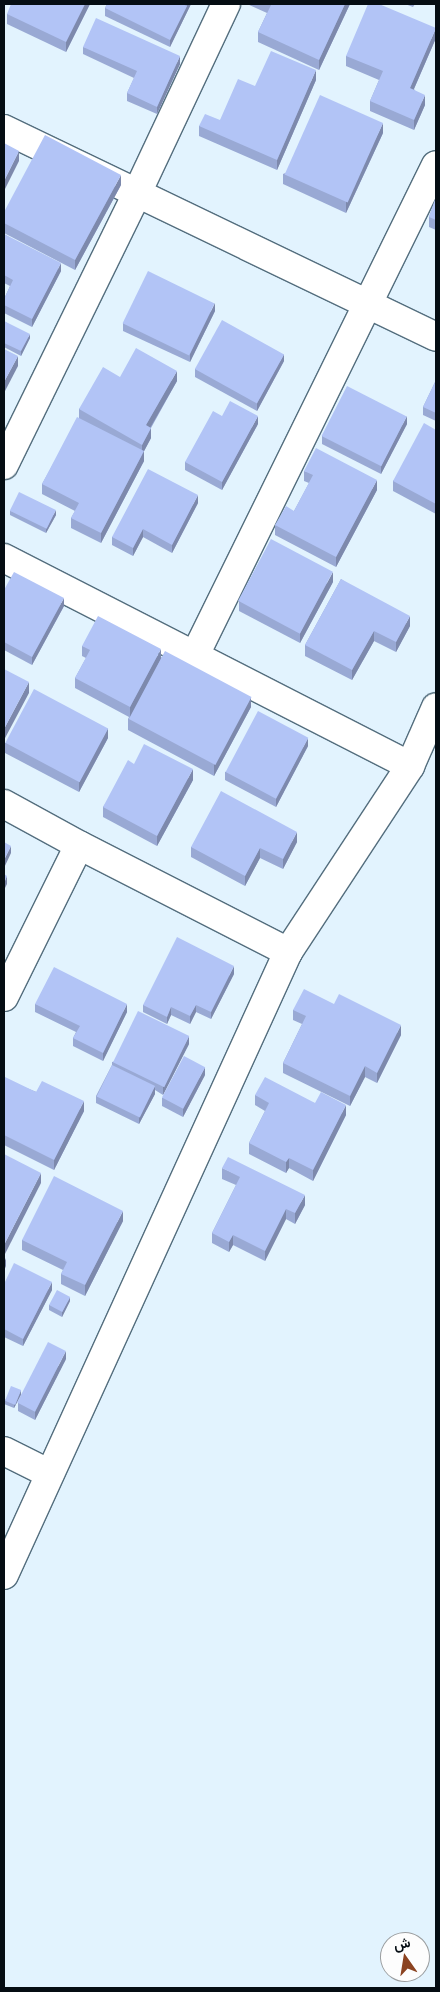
<!DOCTYPE html>
<html>
<head>
<meta charset="utf-8">
<style>
  body { margin:0 }
  #map { position:relative; width:440px; height:1992px; overflow:hidden; background:#e2f3fe; font-family:Merriweather,Vazirmatn,serif }
  div>[style] { position:absolute }
  [style*='--x'] { left:calc(var(--x)*1px); top:calc(var(--y)*1px); width:calc(var(--w)*1px); rotate:calc(var(--a)*1deg) }
  .roads { filter:drop-shadow(1px 0 #546e7e) drop-shadow(-1px 0 #546e7e) drop-shadow(0 1px #546e7e) drop-shadow(0 -1px #546e7e) }
  .street>* { height:28px; margin:-14px; padding:0 14px; transform-origin:14px; border-radius:14px; background:#fff }
  .secondary>* { height:28px; margin:-14px; padding:0 14px; transform-origin:14px; border-radius:14px; background:#fff }
  .wall>* { inset:0; background:#99a9d4 }
  .shaded-wall>* { inset:0; background:#7d89ac }
  .building>* { inset:0; background:#b2c4f6; transform-origin:0 0 }
  span { translate:-50% -50%; white-space:nowrap; text-align:center; line-height:1.15; -webkit-text-stroke:4.5px #fdfdfd; paint-order:stroke }
  .frame { position:absolute; inset:0; border:5px solid #050d13; pointer-events:none }
  .north { position:absolute; left:380px; top:1932px; width:50px; height:50px; box-sizing:border-box; background:#fdfdfd; border:1px solid #9a9d9f; border-radius:50%; rotate:347deg; font-size:14px; font-weight:700; line-height:20px; text-align:center; color:#050d13 }
  .north::after { content:''; display:block; margin:auto; width:18px; height:22px; background:#8b4321; clip-path:polygon(50% 0,100% 100%,50% 72%,0 100%) }
</style>
</head>
<body>
<div id="map">
  <div class="roads">
    <div class="street">
      <i style="--x:4;--y:465;--w:303;--a:-63.9"></i>
      <i style="--x:137;--y:193;--w:209;--a:-64.8"></i>
      <i style="--x:4;--y:558;--w:456;--a:27.1"></i>
      <i style="--x:194;--y:657;--w:548;--a:-63.81"></i>
      <i style="--x:4;--y:804;--w:85;--a:28.7"></i>
      <i style="--x:79;--y:845;--w:235;--a:27.1"></i>
      <i style="--x:4;--y:997;--w:169;--a:-63.7"></i>
      <i style="--x:4;--y:1451;--w:51;--a:26.6"></i>
      <i style="--x:4;--y:1575;--w:685;--a:-65.49"></i>
      <i style="--x:288;--y:952;--w:222;--a:-56.7"></i>
      <i style="--x:410;--y:766;--w:64;--a:-66.2"></i>
    </div>
    <div class="secondary">
      <i style="--x:4;--y:129;--w:479;--a:25.7"></i>
    </div>
  </div>
  <div class="wall">
    <i style="clip-path:polygon(90px 4px,66px 52px,7px 24px,7px 14px)"></i>
    <i style="clip-path:polygon(107px 4px,191px 4px,170px 47px,105px 16px,105px 8px)"></i>
    <i style="clip-path:polygon(247px 4px,350px 4px,319px 70px,258px 42px,258px 32px,267px 13px)"></i>
    <i style="clip-path:polygon(405px 4px,415px 4px,413px 7px)"></i>
    <i style="clip-path:polygon(436px 38px,414px 89px,425px 105px,414px 130px,370px 111px,370px 101px,379px 80px,346px 66px,346px 56px)"></i>
    <i style="clip-path:polygon(83px 47px,180px 64px,157px 114px,127px 101px,127px 93px,134px 78px,83px 54px)"></i>
    <i style="clip-path:polygon(316px 80px,277px 170px,199px 136px,199px 126px,220px 120px)"></i>
    <i style="clip-path:polygon(383px 133px,346px 213px,283px 184px,283px 174px)"></i>
    <i style="clip-path:polygon(121px 185px,75px 270px,4px 233px,4px 212px)"></i>
    <i style="clip-path:polygon(436px 197px,436px 230px,429px 227px,429px 217px)"></i>
    <i style="clip-path:polygon(4px 234px,61px 271px,32px 327px,4px 313px,4px 299px,10px 286px,4px 283px)"></i>
    <i style="clip-path:polygon(215px 311px,190px 362px,123px 331px,123px 323px)"></i>
    <i style="clip-path:polygon(4px 321px,30px 338px,21px 356px,4px 347px)"></i>
    <i style="clip-path:polygon(284px 361px,257px 411px,195px 377px,195px 369px)"></i>
    <i style="clip-path:polygon(120px 377px,177px 381px,151px 428px,151px 438px,144px 451px,144px 461px,101px 543px,71px 528px,71px 518px,75px 511px,42px 494px,42px 484px,79px 418px,79px 409px)"></i>
    <i style="clip-path:polygon(436px 380px,436px 421px,423px 415px,423px 407px)"></i>
    <i style="clip-path:polygon(258px 424px,222px 490px,185px 470px,185px 462px)"></i>
    <i style="clip-path:polygon(407px 424px,381px 474px,322px 444px,322px 436px)"></i>
    <i style="clip-path:polygon(436px 430px,436px 514px,393px 491px,393px 481px)"></i>
    <i style="clip-path:polygon(304px 471px,377px 490px,336px 567px,275px 535px,275px 525px,294px 511px,309px 483px,304px 481px)"></i>
    <i style="clip-path:polygon(198px 503px,172px 553px,143px 537px,133px 556px,112px 545px,112px 537px)"></i>
    <i style="clip-path:polygon(10px 511px,56px 515px,46px 533px,10px 515px)"></i>
    <i style="clip-path:polygon(341px 579px,410px 626px,396px 652px,374px 641px,352px 680px,305px 656px,305px 645px)"></i>
    <i style="clip-path:polygon(333px 582px,300px 643px,239px 611px,239px 601px)"></i>
    <i style="clip-path:polygon(4px 590px,64px 606px,32px 665px,4px 650px)"></i>
    <i style="clip-path:polygon(82px 646px,161px 657px,251px 707px,214px 776px,128px 730px,128px 719px,129px 717px,75px 688px,75px 678px,86px 658px,82px 656px)"></i>
    <i style="clip-path:polygon(108px 738px,79px 792px,5px 753px,5px 743px)"></i>
    <i style="clip-path:polygon(308px 746px,276px 807px,225px 780px,225px 772px)"></i>
    <i style="clip-path:polygon(134px 764px,193px 780px,157px 846px,103px 817px,103px 807px)"></i>
    <i style="clip-path:polygon(297px 842px,283px 869px,260px 858px,245px 886px,191px 857px,191px 847px)"></i>
    <i style="clip-path:polygon(234px 974px,211px 1019px,196px 1012px,190px 1024px,171px 1015px,167px 1024px,143px 1012px,143px 1005px)"></i>
    <i style="clip-path:polygon(35px 1004px,127px 1012px,103px 1061px,73px 1046px,73px 1038px,76px 1032px,35px 1012px)"></i>
    <i style="clip-path:polygon(334px 1004px,401px 1035px,377px 1083px,365px 1077px,350px 1106px,283px 1073px,283px 1063px,302px 1024px,293px 1020px,293px 1010px)"></i>
    <i style="clip-path:polygon(189px 1044px,163px 1095px,155px 1090px,155px 1094px,139px 1124px,96px 1103px,96px 1096px,112px 1065px,112px 1062px)"></i>
    <i style="clip-path:polygon(205px 1075px,183px 1117px,162px 1106px,162px 1098px)"></i>
    <i style="clip-path:polygon(4px 1079px,84px 1111px,54px 1170px,4px 1145px)"></i>
    <i style="clip-path:polygon(255px 1095px,315px 1103px,346px 1115px,313px 1181px,289px 1168px,286px 1173px,249px 1154px,249px 1143px,265px 1111px,255px 1105px)"></i>
    <i style="clip-path:polygon(222px 1168px,305px 1205px,295px 1224px,286px 1219px,265px 1261px,233px 1245px,229px 1252px,212px 1243px,212px 1233px,236px 1185px,222px 1179px)"></i>
    <i style="clip-path:polygon(123px 1221px,85px 1296px,61px 1284px,61px 1274px,63px 1270px,22px 1250px,22px 1240px)"></i>
    <i style="clip-path:polygon(4px 1284px,52px 1290px,23px 1346px,4px 1337px)"></i>
    <i style="clip-path:polygon(70px 1301px,62px 1317px,49px 1310px,49px 1305px)"></i>
    <i style="clip-path:polygon(66px 1359px,35px 1420px,18px 1411px,18px 1403px)"></i>
    <i style="clip-path:polygon(21px 1395px,14px 1408px,4px 1404px,4px 1400px)"></i>
  </div>
  <div class="shaded-wall">
    <i style="clip-path:polygon(85px 4px,90px 4px,66px 52px,66px 42px)"></i>
    <i style="clip-path:polygon(187px 4px,191px 4px,170px 47px,170px 40px,187px 6px)"></i>
    <i style="clip-path:polygon(345px 4px,350px 4px,319px 70px,319px 60px)"></i>
    <i style="clip-path:polygon(436px 28px,436px 38px,410px 98px,410px 88px)"></i>
    <i style="clip-path:polygon(180px 56px,180px 64px,157px 114px,157px 107px)"></i>
    <i style="clip-path:polygon(316px 70px,316px 80px,277px 170px,277px 160px)"></i>
    <i style="clip-path:polygon(425px 95px,425px 105px,414px 130px,414px 120px)"></i>
    <i style="clip-path:polygon(383px 123px,383px 133px,346px 213px,346px 202px)"></i>
    <i style="clip-path:polygon(19px 151px,19px 161px,4px 191px,4px 181px)"></i>
    <i style="clip-path:polygon(121px 175px,121px 185px,75px 270px,75px 260px)"></i>
    <i style="clip-path:polygon(61px 263px,61px 271px,32px 327px,32px 319px)"></i>
    <i style="clip-path:polygon(215px 303px,215px 311px,190px 362px,190px 354px)"></i>
    <i style="clip-path:polygon(30px 334px,30px 338px,21px 356px,21px 351px)"></i>
    <i style="clip-path:polygon(284px 354px,284px 361px,257px 411px,257px 403px)"></i>
    <i style="clip-path:polygon(18px 356px,18px 366px,4px 393px,4px 382px)"></i>
    <i style="clip-path:polygon(177px 371px,177px 381px,146px 435px,146px 425px)"></i>
    <i style="clip-path:polygon(258px 416px,258px 424px,222px 490px,222px 482px)"></i>
    <i style="clip-path:polygon(407px 416px,407px 424px,381px 474px,381px 466px)"></i>
    <i style="clip-path:polygon(151px 428px,151px 438px,142px 455px,142px 445px)"></i>
    <i style="clip-path:polygon(144px 451px,144px 461px,101px 543px,101px 533px)"></i>
    <i style="clip-path:polygon(377px 480px,377px 490px,336px 567px,336px 557px)"></i>
    <i style="clip-path:polygon(198px 495px,198px 503px,172px 553px,172px 545px)"></i>
    <i style="clip-path:polygon(56px 510px,56px 515px,46px 533px,46px 529px)"></i>
    <i style="clip-path:polygon(143px 529px,143px 537px,133px 556px,133px 548px)"></i>
    <i style="clip-path:polygon(333px 572px,333px 582px,300px 643px,300px 633px)"></i>
    <i style="clip-path:polygon(64px 598px,64px 606px,32px 665px,32px 657px)"></i>
    <i style="clip-path:polygon(410px 616px,410px 626px,396px 652px,396px 642px)"></i>
    <i style="clip-path:polygon(374px 631px,374px 641px,352px 680px,352px 670px)"></i>
    <i style="clip-path:polygon(161px 649px,161px 659px,130px 718px,130px 707px)"></i>
    <i style="clip-path:polygon(29px 682px,29px 693px,4px 740px,4px 729px)"></i>
    <i style="clip-path:polygon(251px 697px,251px 707px,214px 776px,214px 765px)"></i>
    <i style="clip-path:polygon(108px 728px,108px 738px,79px 792px,79px 782px)"></i>
    <i style="clip-path:polygon(308px 738px,308px 746px,276px 807px,276px 799px)"></i>
    <i style="clip-path:polygon(193px 769px,193px 780px,157px 846px,157px 836px)"></i>
    <i style="clip-path:polygon(297px 832px,297px 842px,283px 869px,283px 859px)"></i>
    <i style="clip-path:polygon(11px 846px,11px 853px,4px 868px,4px 860px)"></i>
    <i style="clip-path:polygon(260px 848px,260px 858px,245px 886px,245px 876px)"></i>
    <i style="clip-path:polygon(7px 876px,7px 884px,4px 890px,4px 883px)"></i>
    <i style="clip-path:polygon(234px 966px,234px 974px,211px 1019px,211px 1012px)"></i>
    <i style="clip-path:polygon(127px 1004px,127px 1012px,103px 1061px,103px 1053px)"></i>
    <i style="clip-path:polygon(196px 1005px,196px 1012px,190px 1024px,190px 1016px)"></i>
    <i style="clip-path:polygon(171px 1007px,171px 1015px,167px 1024px,167px 1017px)"></i>
    <i style="clip-path:polygon(401px 1025px,401px 1035px,377px 1083px,377px 1073px)"></i>
    <i style="clip-path:polygon(189px 1036px,189px 1044px,163px 1095px,163px 1087px)"></i>
    <i style="clip-path:polygon(365px 1066px,365px 1077px,350px 1106px,350px 1096px)"></i>
    <i style="clip-path:polygon(205px 1067px,205px 1075px,183px 1117px,183px 1109px)"></i>
    <i style="clip-path:polygon(155px 1086px,155px 1094px,139px 1124px,139px 1117px)"></i>
    <i style="clip-path:polygon(84px 1101px,84px 1111px,54px 1170px,54px 1160px)"></i>
    <i style="clip-path:polygon(346px 1105px,346px 1115px,313px 1181px,313px 1170px)"></i>
    <i style="clip-path:polygon(289px 1158px,289px 1168px,286px 1173px,286px 1162px)"></i>
    <i style="clip-path:polygon(41px 1173px,41px 1183px,4px 1256px,4px 1245px)"></i>
    <i style="clip-path:polygon(305px 1195px,305px 1205px,295px 1224px,295px 1213px)"></i>
    <i style="clip-path:polygon(286px 1209px,286px 1219px,265px 1261px,265px 1251px)"></i>
    <i style="clip-path:polygon(123px 1211px,123px 1221px,85px 1296px,85px 1285px)"></i>
    <i style="clip-path:polygon(233px 1235px,233px 1245px,229px 1252px,229px 1242px)"></i>
    <i style="clip-path:polygon(6px 1258px,6px 1266px,4px 1271px,4px 1263px)"></i>
    <i style="clip-path:polygon(52px 1282px,52px 1290px,23px 1346px,23px 1339px)"></i>
    <i style="clip-path:polygon(70px 1297px,70px 1301px,62px 1317px,62px 1312px)"></i>
    <i style="clip-path:polygon(66px 1351px,66px 1359px,35px 1420px,35px 1412px)"></i>
    <i style="clip-path:polygon(21px 1390px,21px 1395px,14px 1408px,14px 1404px)"></i>
  </div>
  <div class="building">
    <i style="clip-path:polygon(11px 4px,85px 4px,66px 42px,7px 14px)"></i>
    <i style="clip-path:polygon(107px 4px,182px 4px,187px 6px,170px 40px,105px 8px)"></i>
    <i style="clip-path:polygon(268px 4px,345px 4px,319px 60px,258px 32px,271px 5px)"></i>
    <i style="clip-path:polygon(368px 4px,379px 4px,436px 28px,410px 88px,425px 95px,414px 120px,370px 101px,383px 71px,346px 56px)"></i>
    <i style="clip-path:polygon(96px 18px,180px 56px,157px 107px,127px 93px,137px 71px,83px 47px)"></i>
    <i style="clip-path:polygon(271px 51px,316px 70px,277px 160px,199px 126px,205px 114px,220px 120px,238px 79px,255px 86px)"></i>
    <i style="left:320px;top:95px;width:69px;height:87px;rotate:24deg"></i>
    <i style="clip-path:polygon(45px 135px,121px 175px,75px 260px,4px 223px,4px 212px)"></i>
    <i style="clip-path:polygon(4px 143px,19px 151px,4px 181px)"></i>
    <i style="clip-path:polygon(436px 197px,436px 220px,429px 217px)"></i>
    <i style="clip-path:polygon(4px 234px,61px 263px,32px 319px,4px 305px,4px 299px,13px 280px,4px 275px)"></i>
    <i style="left:148px;top:271px;width:74px;height:58px;rotate:26deg"></i>
    <i style="left:222px;top:320px;width:71px;height:56px;rotate:29deg"></i>
    <i style="clip-path:polygon(4px 321px,30px 334px,21px 351px,4px 343px)"></i>
    <i style="clip-path:polygon(136px 348px,177px 371px,146px 425px,151px 428px,142px 445px,79px 409px,103px 367px,120px 377px)"></i>
    <i style="clip-path:polygon(4px 349px,18px 356px,4px 382px)"></i>
    <i style="clip-path:polygon(436px 380px,436px 413px,423px 407px)"></i>
    <i style="left:347px;top:386px;width:67px;height:56px;rotate:27deg"></i>
    <i style="clip-path:polygon(230px 401px,258px 416px,222px 482px,185px 462px,213px 411px,222px 416px)"></i>
    <i style="clip-path:polygon(77px 417px,144px 451px,101px 533px,71px 518px,79px 503px,42px 484px)"></i>
    <i style="clip-path:polygon(424px 423px,436px 430px,436px 504px,393px 481px)"></i>
    <i style="clip-path:polygon(316px 448px,377px 480px,336px 557px,275px 525px,286px 506px,294px 511px,313px 475px,304px 471px)"></i>
    <i style="clip-path:polygon(148px 469px,198px 495px,172px 545px,143px 529px,133px 548px,112px 537px)"></i>
    <i style="left:19px;top:492px;width:41px;height:21px;rotate:26deg"></i>
    <i style="left:271px;top:539px;width:70px;height:70px;rotate:28deg"></i>
    <i style="clip-path:polygon(14px 572px,64px 598px,32px 657px,4px 642px,4px 590px)"></i>
    <i style="clip-path:polygon(341px 579px,410px 616px,396px 642px,374px 631px,352px 670px,305px 645px)"></i>
    <i style="clip-path:polygon(98px 616px,161px 649px,130px 707px,75px 678px,90px 650px,82px 646px)"></i>
    <i style="left:165px;top:651px;width:98px;height:77px;rotate:28deg"></i>
    <i style="clip-path:polygon(4px 669px,29px 682px,4px 729px)"></i>
    <i style="left:34px;top:689px;width:84px;height:61px;rotate:28deg"></i>
    <i style="left:258px;top:711px;width:57px;height:69px;rotate:28deg"></i>
    <i style="clip-path:polygon(144px 744px,193px 769px,157px 836px,103px 807px,128px 760px,134px 764px)"></i>
    <i style="clip-path:polygon(221px 791px,297px 832px,283px 859px,260px 848px,245px 876px,191px 847px)"></i>
    <i style="clip-path:polygon(4px 842px,11px 846px,4px 860px)"></i>
    <i style="clip-path:polygon(4px 874px,7px 876px,4px 883px)"></i>
    <i style="clip-path:polygon(177px 937px,234px 966px,211px 1012px,196px 1005px,190px 1016px,171px 1007px,167px 1017px,143px 1005px)"></i>
    <i style="clip-path:polygon(54px 967px,127px 1004px,103px 1053px,73px 1038px,80px 1026px,35px 1004px)"></i>
    <i style="clip-path:polygon(304px 989px,334px 1004px,339px 994px,401px 1025px,377px 1073px,365px 1066px,350px 1096px,283px 1063px,306px 1016px,293px 1010px)"></i>
    <i style="left:138px;top:1011px;width:57px;height:57px;rotate:26deg"></i>
    <i style="left:184px;top:1056px;width:24px;height:47px;rotate:28deg"></i>
    <i style="left:112px;top:1065px;width:48px;height:35px;rotate:26deg"></i>
    <i style="clip-path:polygon(5px 1077px,36px 1092px,42px 1081px,84px 1101px,54px 1160px,4px 1135px,4px 1079px)"></i>
    <i style="clip-path:polygon(265px 1077px,315px 1103px,321px 1092px,346px 1105px,313px 1170px,289px 1158px,286px 1162px,249px 1143px,269px 1103px,255px 1095px)"></i>
    <i style="clip-path:polygon(4px 1154px,41px 1173px,4px 1245px)"></i>
    <i style="clip-path:polygon(228px 1157px,305px 1195px,295px 1213px,286px 1209px,265px 1251px,233px 1235px,229px 1242px,212px 1233px,240px 1177px,222px 1168px)"></i>
    <i style="clip-path:polygon(54px 1176px,123px 1211px,85px 1285px,61px 1274px,67px 1262px,22px 1240px)"></i>
    <i style="clip-path:polygon(14px 1263px,52px 1282px,23px 1339px,4px 1329px,4px 1284px)"></i>
    <i style="left:57px;top:1290px;width:15px;height:17px;rotate:28deg"></i>
    <i style="left:48px;top:1342px;width:20px;height:68px;rotate:27deg"></i>
    <i style="left:11px;top:1386px;width:11px;height:16px;rotate:22deg"></i>
  </div>
  <div class="frame"></div>
  <div class="north">ش</div>
</div>
</body>
</html>
